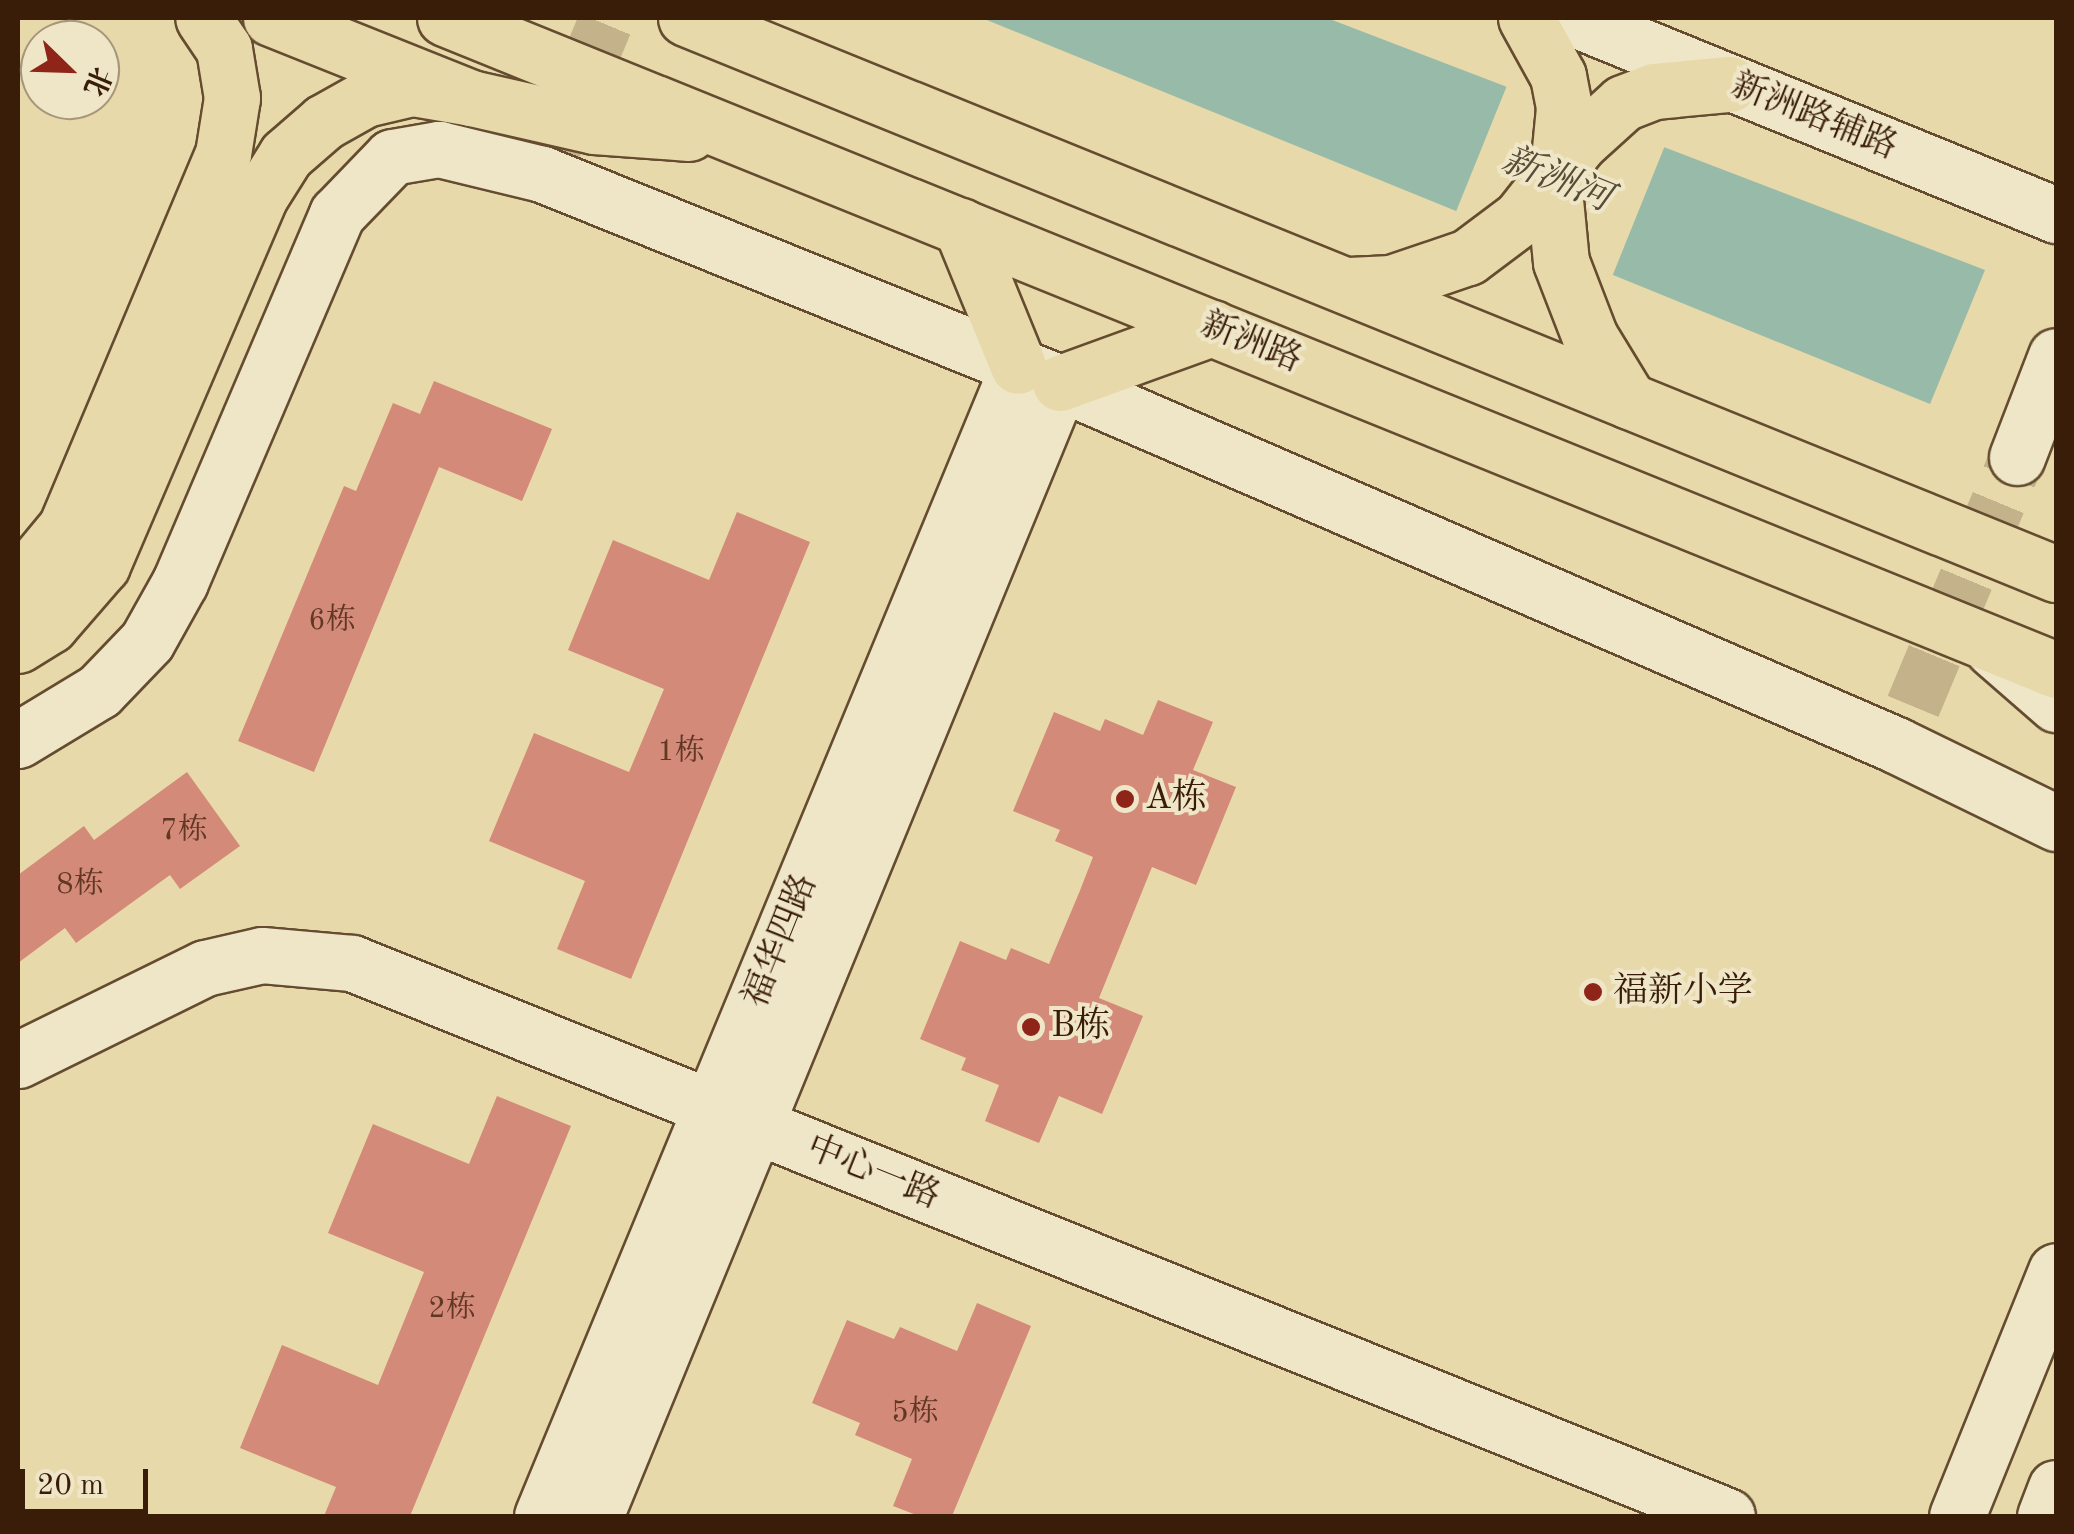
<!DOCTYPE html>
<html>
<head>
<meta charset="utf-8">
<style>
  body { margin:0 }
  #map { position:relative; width:2074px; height:1534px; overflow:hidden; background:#e7d9aa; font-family:"Old Standard TT","Noto Serif SC",serif }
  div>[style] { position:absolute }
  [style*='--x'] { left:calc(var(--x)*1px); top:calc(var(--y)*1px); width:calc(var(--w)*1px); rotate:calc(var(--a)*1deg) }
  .water>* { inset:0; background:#97baa9 }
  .pier>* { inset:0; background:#e7d9aa; transform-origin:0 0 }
  .building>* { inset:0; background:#d48a79 }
  .minor-tunnel>* { height:55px; margin-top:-27.5px; transform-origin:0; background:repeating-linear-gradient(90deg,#c4b38a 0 55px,transparent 0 83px) }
  .roads { filter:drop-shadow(2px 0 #654c30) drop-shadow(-2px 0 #654c30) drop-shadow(0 2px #654c30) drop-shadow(0 -2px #654c30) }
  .minor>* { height:55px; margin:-27.5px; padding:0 27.5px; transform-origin:27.5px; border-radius:27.5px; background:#efe6c8 }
  .major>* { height:55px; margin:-27.5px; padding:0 27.5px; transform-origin:27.5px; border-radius:27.5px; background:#e7d9aa }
  .dots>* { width:28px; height:28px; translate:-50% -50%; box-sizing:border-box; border:5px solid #efe6c8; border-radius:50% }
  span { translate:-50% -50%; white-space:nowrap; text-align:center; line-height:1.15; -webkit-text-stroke:8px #efe6c8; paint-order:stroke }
  .number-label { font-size:30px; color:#603824 }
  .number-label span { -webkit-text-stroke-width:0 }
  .street-label { font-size:35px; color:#3a1d08 }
  .poi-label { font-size:35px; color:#3a1d08 }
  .left { translate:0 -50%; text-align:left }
  .water-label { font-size:38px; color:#564c38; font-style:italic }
  .frame { position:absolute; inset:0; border:20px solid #3a1d08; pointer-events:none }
  .north { position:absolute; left:20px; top:20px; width:100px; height:100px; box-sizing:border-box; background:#efe6c8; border:2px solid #a7967b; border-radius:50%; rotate:113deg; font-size:28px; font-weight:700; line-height:40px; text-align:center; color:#3a1d08 }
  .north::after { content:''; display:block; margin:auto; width:35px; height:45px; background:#8f2418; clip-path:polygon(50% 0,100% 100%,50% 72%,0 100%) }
  .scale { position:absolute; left:20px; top:1469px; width:128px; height:45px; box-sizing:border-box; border:5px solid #3a1d08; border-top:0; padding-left:12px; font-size:30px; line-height:35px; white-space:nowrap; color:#3a1d08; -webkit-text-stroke:8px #efe6c8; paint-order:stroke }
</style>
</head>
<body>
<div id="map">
  <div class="water">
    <i style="clip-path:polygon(982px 18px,1327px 18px,1985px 270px,1930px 404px)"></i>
  </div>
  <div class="pier">
    <i style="left:1508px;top:83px;width:169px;height:143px;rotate:22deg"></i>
  </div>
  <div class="building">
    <i style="clip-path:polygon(434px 381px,552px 429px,522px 501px,439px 467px,314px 772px,238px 741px,344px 486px,356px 491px,393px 403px,420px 414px)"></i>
    <i style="clip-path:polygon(737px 512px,810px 542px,631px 979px,557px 949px,585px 881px,489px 841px,534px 733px,629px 772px,664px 689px,568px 650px,613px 540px,709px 580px)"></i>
    <i style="clip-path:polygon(1158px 700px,1213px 722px,1193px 770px,1236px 787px,1196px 885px,1152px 867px,1099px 998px,1143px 1016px,1102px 1114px,1059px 1096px,1039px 1143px,985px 1121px,999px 1085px,961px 1070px,966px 1058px,920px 1039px,960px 941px,1006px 960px,1011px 948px,1049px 964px,1079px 893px,1093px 857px,1055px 841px,1060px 830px,1013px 811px,1054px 712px,1100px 731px,1105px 719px,1143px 735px)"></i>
    <i style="clip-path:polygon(187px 772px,240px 846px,180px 889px,170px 875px,76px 943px,65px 928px,18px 963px,18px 875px,84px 826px,94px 840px)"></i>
    <i style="clip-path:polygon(497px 1096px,571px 1126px,410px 1516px,324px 1516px,336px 1487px,240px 1448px,282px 1345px,378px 1385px,424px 1272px,328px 1233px,373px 1124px,469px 1164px)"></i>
    <i style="clip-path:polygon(977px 1303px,1031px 1326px,952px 1516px,919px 1516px,893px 1506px,912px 1459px,855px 1435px,860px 1423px,812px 1403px,847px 1320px,894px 1339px,900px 1327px,957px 1351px)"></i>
  </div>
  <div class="minor-tunnel">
    <i style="--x:552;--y:151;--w:144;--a:-67.5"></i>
    <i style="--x:1913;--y:706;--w:270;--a:-67.3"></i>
  </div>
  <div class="roads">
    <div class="minor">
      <i style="--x:1572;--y:18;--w:523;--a:22.15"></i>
      <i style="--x:2017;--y:457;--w:108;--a:-68.9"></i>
      <i style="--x:1993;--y:649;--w:84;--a:41.1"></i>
      <i style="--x:18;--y:740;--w:95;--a:-31.2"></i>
      <i style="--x:99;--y:691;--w:69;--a:-46.2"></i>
      <i style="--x:147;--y:641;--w:68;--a:-60.8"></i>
      <i style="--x:180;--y:582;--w:400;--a:-66.9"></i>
      <i style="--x:337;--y:214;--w:79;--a:-46"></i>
      <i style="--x:392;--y:157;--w:48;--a:-9.7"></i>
      <i style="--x:439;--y:149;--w:106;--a:13.6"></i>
      <i style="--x:542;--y:174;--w:559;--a:21.97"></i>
      <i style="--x:1060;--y:383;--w:911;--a:23.41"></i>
      <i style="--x:1896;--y:745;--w:178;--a:26"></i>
      <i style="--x:18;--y:1060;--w:208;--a:-26.2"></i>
      <i style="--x:205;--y:968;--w:58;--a:-12.8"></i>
      <i style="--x:262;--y:955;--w:90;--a:5.1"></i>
      <i style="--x:352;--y:963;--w:1482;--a:21.91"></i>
      <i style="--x:542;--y:1516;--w:1245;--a:-67.51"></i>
      <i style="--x:595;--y:1516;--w:1225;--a:-67.69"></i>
      <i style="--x:1957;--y:1516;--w:264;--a:-68"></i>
      <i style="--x:2045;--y:1516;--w:30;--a:-69"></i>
    </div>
    <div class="major">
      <i style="--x:271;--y:18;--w:215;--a:21.8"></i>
      <i style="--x:471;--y:98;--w:126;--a:12.8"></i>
      <i style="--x:594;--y:126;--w:95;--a:4.2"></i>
      <i style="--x:445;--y:18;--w:1738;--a:22.03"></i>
      <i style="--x:686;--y:18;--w:1479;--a:22.09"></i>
      <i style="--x:1526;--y:18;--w:66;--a:61.1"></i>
      <i style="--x:1558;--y:76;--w:33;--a:79"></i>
      <i style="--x:1564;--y:108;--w:92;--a:95.6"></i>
      <i style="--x:1555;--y:200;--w:62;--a:84.5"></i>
      <i style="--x:1561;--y:262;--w:80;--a:68.9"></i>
      <i style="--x:1590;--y:337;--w:75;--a:58.6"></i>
      <i style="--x:961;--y:226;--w:151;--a:67.8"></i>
      <i style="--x:1349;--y:285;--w:42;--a:-2.7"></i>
      <i style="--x:1391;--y:283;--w:81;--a:-18.7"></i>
      <i style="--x:1468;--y:257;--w:65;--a:-36.9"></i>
      <i style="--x:1520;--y:218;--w:95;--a:-51.8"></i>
      <i style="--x:1579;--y:143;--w:59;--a:-42.3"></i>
      <i style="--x:1623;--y:103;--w:33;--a:-21"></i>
      <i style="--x:1654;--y:91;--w:76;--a:-5.3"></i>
      <i style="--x:1060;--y:383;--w:162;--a:-19.9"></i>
      <i style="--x:18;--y:585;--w:75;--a:-50.4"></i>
      <i style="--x:66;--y:527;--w:405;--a:-67.2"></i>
      <i style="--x:223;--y:154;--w:57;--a:-80.9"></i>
      <i style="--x:232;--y:98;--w:50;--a:-99.3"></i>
      <i style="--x:224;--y:49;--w:37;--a:-124"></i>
      <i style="--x:18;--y:645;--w:38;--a:-32"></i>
      <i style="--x:50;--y:625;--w:79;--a:-49.1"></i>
      <i style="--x:102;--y:565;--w:399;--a:-66.8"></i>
      <i style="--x:259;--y:198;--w:51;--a:-57.9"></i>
      <i style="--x:286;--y:155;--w:50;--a:-41"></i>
      <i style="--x:324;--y:122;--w:47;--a:-29.3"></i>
      <i style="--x:365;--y:99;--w:48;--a:-13.2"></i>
      <i style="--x:412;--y:88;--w:60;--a:9.6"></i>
    </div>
  </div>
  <div class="dots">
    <i style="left:1125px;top:799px;background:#8f2418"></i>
    <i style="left:1593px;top:992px;background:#8f2418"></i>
    <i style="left:1031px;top:1027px;background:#8f2418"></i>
  </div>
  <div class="number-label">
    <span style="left:332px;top:621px">6栋</span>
    <span style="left:681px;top:752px">1栋</span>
    <span style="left:184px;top:831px">7栋</span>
    <span style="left:80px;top:885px">8栋</span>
    <span style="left:452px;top:1309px">2栋</span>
    <span style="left:915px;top:1413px">5栋</span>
  </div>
  <div class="street-label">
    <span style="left:1814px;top:117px;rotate:22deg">新洲路辅路</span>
    <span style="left:1251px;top:343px;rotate:22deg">新洲路</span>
    <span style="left:781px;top:941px;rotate:-68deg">福华四路</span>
    <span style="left:873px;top:1173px;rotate:22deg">中心一路</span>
  </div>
  <div class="poi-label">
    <span class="left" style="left:1145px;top:799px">A栋</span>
    <span class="left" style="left:1613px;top:992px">福新小学</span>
    <span class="left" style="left:1051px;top:1027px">B栋</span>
  </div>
  <div class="water-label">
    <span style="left:1556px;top:181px;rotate:22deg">新洲河</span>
  </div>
  <div class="frame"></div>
  <div class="north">北</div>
  <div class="scale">20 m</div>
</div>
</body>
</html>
